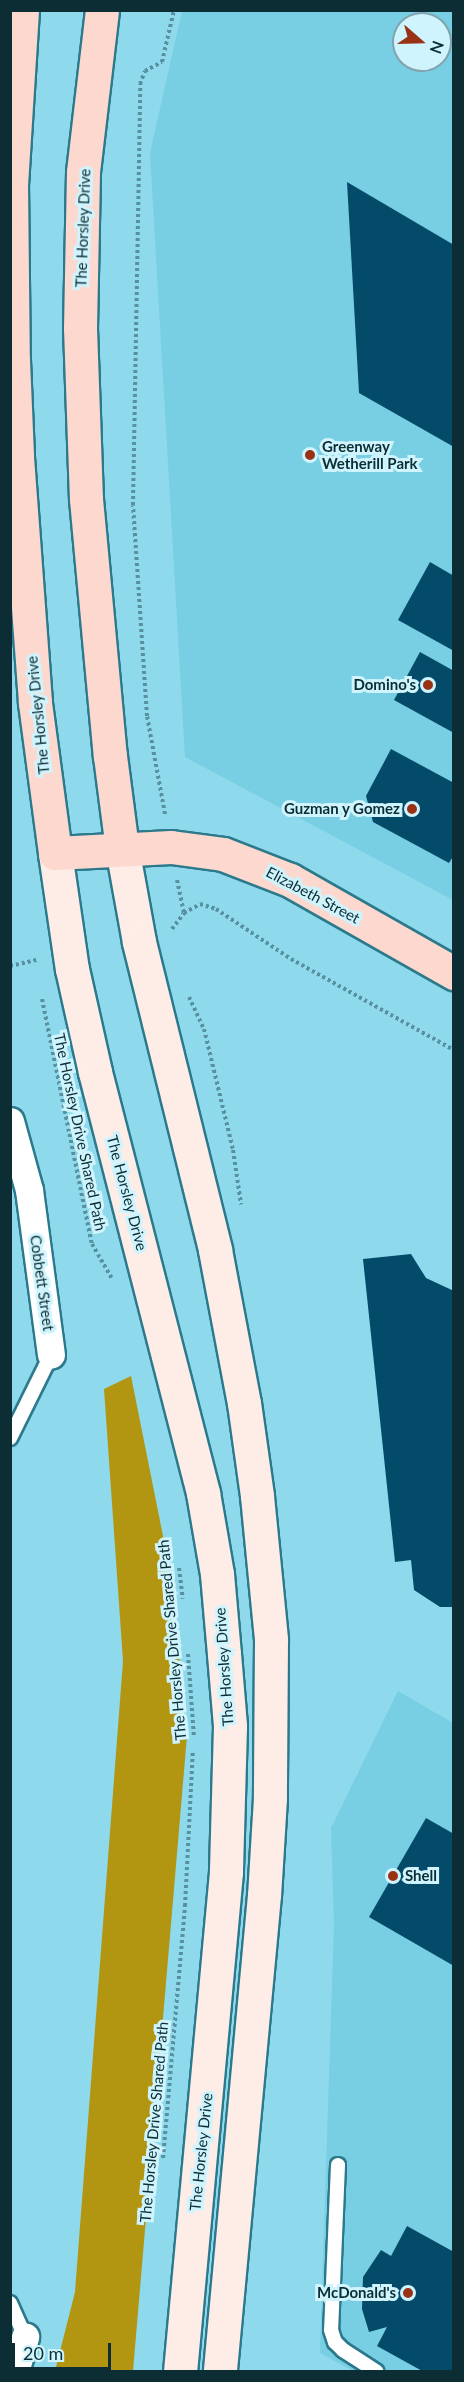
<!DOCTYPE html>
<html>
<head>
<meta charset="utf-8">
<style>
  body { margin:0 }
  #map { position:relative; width:464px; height:2382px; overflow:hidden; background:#8ed9ec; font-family:Lato,sans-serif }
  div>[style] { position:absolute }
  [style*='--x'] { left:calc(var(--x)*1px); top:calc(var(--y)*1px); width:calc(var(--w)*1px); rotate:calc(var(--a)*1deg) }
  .built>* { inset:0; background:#78cee2 }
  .forest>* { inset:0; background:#b29612 }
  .building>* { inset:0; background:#044b6a }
  .path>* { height:4px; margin-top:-2px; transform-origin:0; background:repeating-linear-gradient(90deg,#57909e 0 3px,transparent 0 6px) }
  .roads { filter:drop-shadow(2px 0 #2b798b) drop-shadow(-2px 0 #2b798b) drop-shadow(0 2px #2b798b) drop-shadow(0 -2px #2b798b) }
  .lane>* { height:14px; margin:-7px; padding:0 7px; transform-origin:7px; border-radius:7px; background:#fff }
  .street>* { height:27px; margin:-13.5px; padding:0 13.5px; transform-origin:13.5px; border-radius:13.5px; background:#fff }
  .secondary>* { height:33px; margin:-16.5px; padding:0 16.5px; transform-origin:16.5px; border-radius:16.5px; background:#feece7 }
  .primary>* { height:33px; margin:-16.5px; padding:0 16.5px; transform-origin:16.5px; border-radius:16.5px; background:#fcd8ce }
  .dots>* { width:16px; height:16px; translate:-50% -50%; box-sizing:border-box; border:3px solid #cff4fd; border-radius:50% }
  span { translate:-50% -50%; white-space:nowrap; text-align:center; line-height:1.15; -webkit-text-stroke:6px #cff4fd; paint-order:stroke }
  .street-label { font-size:15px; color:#0c2d34 }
  .poi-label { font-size:15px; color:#0c2d34; font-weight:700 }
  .left { translate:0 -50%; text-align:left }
  .right { translate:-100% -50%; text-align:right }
  .frame { position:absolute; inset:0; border:12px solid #0c2d34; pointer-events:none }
  .north { position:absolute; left:392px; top:12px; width:60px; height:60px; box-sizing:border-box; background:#cff4fd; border:2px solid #81a4ad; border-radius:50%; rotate:110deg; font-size:16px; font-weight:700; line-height:24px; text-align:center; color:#0c2d34 }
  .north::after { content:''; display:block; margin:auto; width:21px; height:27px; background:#993115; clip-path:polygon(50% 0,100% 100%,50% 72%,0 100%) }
  .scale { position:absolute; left:12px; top:2343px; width:99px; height:27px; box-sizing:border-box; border:3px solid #0c2d34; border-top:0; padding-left:8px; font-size:18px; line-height:21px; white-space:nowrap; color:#0c2d34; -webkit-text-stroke:4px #cff4fd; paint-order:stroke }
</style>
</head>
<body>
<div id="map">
  <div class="built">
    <i style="clip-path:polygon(evenodd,182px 11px,453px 11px,453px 900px,185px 757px,150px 153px,182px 11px,404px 24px,440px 24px,440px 60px,404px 60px,404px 24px)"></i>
    <i style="clip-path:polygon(398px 1691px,453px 1723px,453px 2371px,353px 2371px,320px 2353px,334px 1924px,331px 1828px)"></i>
  </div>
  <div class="forest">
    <i style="clip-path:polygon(131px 1376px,172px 1581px,187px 1736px,133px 2371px,55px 2371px,75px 2292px,123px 1661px,104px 1389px)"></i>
  </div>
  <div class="building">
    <i style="clip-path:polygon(347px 182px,454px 245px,454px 447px,359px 393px)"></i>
    <i style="clip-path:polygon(430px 562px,454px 576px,454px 651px,398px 620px)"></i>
    <i style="clip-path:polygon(420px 652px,454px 671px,454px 733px,394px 700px)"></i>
    <i style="clip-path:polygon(391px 749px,454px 783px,454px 855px,449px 863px,373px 822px,366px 796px)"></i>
    <i style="clip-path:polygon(411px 1254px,426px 1278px,454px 1291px,454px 1607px,440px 1607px,414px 1590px,411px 1560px,395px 1562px,363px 1259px)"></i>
    <i style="clip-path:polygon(426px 1818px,454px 1834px,454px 1966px,369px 1917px)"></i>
    <i style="clip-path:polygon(407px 2226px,454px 2252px,454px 2372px,424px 2372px,377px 2346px,387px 2327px,369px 2332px,362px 2309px,363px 2277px,381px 2250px,391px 2256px)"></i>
  </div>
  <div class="path">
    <i style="--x:165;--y:814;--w:100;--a:-100.4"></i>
    <i style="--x:147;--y:716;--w:211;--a:-93.8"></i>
    <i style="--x:133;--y:505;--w:421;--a:-89"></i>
    <i style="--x:140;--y:84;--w:14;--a:-69"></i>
    <i style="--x:145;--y:71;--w:19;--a:-28"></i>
    <i style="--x:162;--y:62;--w:53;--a:-77"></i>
    <i style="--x:177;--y:880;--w:34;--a:78"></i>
    <i style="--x:172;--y:929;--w:20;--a:-53"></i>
    <i style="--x:184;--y:913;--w:18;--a:-29"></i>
    <i style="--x:200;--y:904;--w:17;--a:17"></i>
    <i style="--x:216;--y:909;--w:90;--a:33.7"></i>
    <i style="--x:291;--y:959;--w:187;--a:29.2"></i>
    <i style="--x:10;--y:966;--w:28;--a:-13"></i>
    <i style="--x:189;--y:997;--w:35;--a:65"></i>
    <i style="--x:204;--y:1029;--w:124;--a:76.5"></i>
    <i style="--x:233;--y:1150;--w:55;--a:81.6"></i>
    <i style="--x:42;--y:999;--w:250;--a:78.5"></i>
    <i style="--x:92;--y:1244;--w:39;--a:60"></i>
    <i style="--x:179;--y:1568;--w:31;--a:83"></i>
    <i style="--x:188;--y:1654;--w:83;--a:85.9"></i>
    <i style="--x:163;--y:2158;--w:253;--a:-85"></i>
    <i style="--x:185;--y:1906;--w:156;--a:-87.1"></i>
  </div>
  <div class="roads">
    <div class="lane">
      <i style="--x:10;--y:1438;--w:93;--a:-63.7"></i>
      <i style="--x:338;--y:2165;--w:165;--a:92.4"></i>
      <i style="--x:331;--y:2330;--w:13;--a:72"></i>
      <i style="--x:335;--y:2342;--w:11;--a:45"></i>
      <i style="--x:343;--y:2350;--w:40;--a:32.9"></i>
      <i style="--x:10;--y:2303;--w:36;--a:66"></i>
    </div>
    <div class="street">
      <i style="--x:10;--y:1121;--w:72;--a:74.6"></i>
      <i style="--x:29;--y:1190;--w:166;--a:82.4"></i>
      <i style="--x:15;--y:2372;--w:37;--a:-74"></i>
    </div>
    <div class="secondary">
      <i style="--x:122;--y:848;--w:96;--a:79.7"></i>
      <i style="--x:139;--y:942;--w:317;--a:76.1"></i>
      <i style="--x:215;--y:1250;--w:156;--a:79.3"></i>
      <i style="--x:244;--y:1403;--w:94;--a:82"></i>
      <i style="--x:257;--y:1496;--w:145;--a:84.4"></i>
      <i style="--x:271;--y:1640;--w:158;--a:90.4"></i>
      <i style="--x:270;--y:1798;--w:97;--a:93.5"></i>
      <i style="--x:264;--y:1895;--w:479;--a:95.3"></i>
      <i style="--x:55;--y:853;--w:117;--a:81.7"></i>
      <i style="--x:72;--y:969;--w:106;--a:77.4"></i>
      <i style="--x:95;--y:1072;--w:435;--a:75.6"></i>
      <i style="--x:203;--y:1493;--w:82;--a:80.2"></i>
      <i style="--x:217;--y:1574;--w:80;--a:85"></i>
      <i style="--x:224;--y:1654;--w:72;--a:85.2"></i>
      <i style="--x:230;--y:1726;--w:146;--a:91.6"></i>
      <i style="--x:226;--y:1872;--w:502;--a:95.26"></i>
    </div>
    <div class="primary">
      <i style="--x:22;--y:10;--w:173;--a:93.6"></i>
      <i style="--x:11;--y:183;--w:177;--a:89.4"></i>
      <i style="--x:13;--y:360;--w:97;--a:87.6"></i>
      <i style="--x:17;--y:457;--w:247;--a:85.8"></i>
      <i style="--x:35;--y:703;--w:151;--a:82.4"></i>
      <i style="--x:55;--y:853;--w:116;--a:-3"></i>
      <i style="--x:171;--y:847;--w:52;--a:7.7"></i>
      <i style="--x:223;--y:854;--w:72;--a:21.2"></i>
      <i style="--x:290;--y:880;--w:189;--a:29.6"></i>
      <i style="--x:102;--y:10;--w:163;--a:96.7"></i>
      <i style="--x:83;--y:172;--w:156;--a:91.1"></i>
      <i style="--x:80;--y:328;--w:171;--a:88"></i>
      <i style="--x:86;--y:499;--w:258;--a:84.7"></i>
      <i style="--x:110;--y:756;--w:93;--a:82.6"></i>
    </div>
  </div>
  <div class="dots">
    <i style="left:310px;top:455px;background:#993115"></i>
    <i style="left:428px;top:685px;background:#993115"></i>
    <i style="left:412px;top:809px;background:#993115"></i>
    <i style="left:393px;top:1876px;background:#993115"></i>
    <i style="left:408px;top:2293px;background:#993115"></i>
  </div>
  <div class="street-label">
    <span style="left:83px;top:228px;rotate:-88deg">The Horsley Drive</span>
    <span style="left:38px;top:715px;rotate:-96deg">The Horsley Drive</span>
    <span style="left:313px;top:895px;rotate:28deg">Elizabeth Street</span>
    <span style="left:80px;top:1132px;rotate:78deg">The Horsley Drive Shared Path</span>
    <span style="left:127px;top:1193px;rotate:75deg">The Horsley Drive</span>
    <span style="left:42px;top:1283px;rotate:82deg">Cobbett Street</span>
    <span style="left:172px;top:1640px;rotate:-95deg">The Horsley Drive Shared Path</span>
    <span style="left:224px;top:1667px;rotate:-94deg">The Horsley Drive</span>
    <span style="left:154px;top:2122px;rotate:-85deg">The Horsley Drive Shared Path</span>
    <span style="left:201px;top:2152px;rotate:-84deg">The Horsley Drive</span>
  </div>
  <div class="poi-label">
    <span class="left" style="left:322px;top:455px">Greenway<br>Wetherill Park</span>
    <span class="right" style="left:416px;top:685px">Domino's</span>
    <span class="right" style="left:400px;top:809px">Guzman y Gomez</span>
    <span class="left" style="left:405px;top:1876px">Shell</span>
    <span class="right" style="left:396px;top:2293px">McDonald's</span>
  </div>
  <div class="frame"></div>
  <div class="north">N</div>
  <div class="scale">20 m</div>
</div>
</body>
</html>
